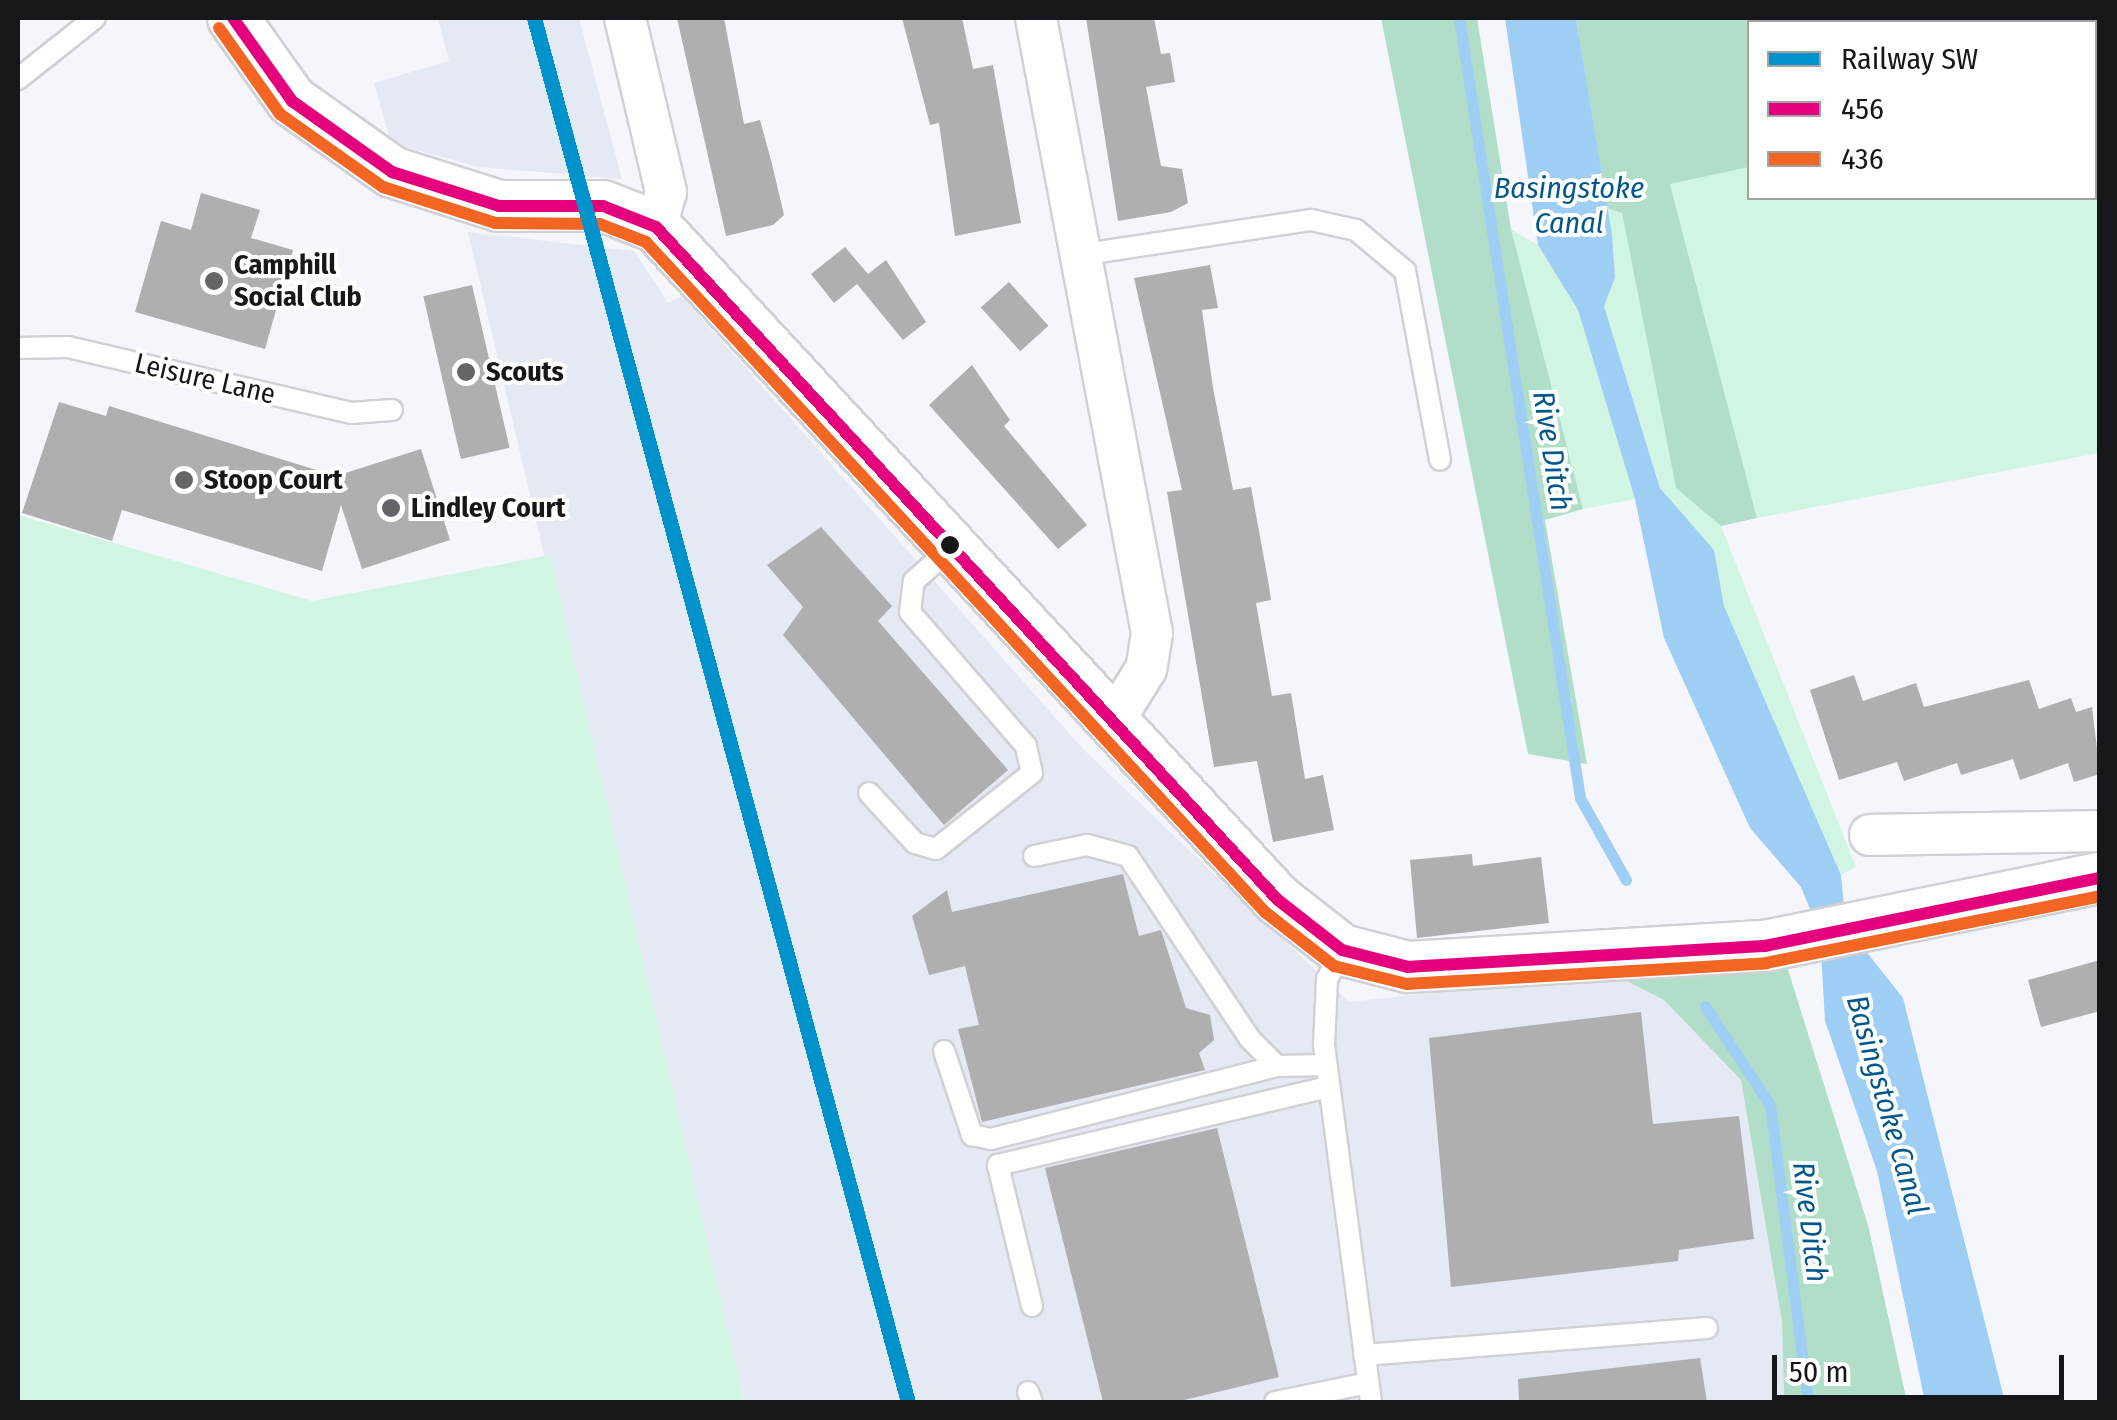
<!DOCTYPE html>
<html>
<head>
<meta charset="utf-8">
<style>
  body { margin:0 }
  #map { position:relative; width:2117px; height:1420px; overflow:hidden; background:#f4f6fb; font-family:"Fira Sans Condensed",sans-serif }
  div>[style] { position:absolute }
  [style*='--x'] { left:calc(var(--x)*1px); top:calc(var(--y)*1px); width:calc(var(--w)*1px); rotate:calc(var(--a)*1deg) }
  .built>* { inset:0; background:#e4e9f4 }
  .green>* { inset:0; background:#d1f5e3 }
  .forest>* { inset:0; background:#b0dec8 }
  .water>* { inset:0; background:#9fcef5 }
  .stream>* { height:11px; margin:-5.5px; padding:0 5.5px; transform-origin:5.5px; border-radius:5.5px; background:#9fcef5 }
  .building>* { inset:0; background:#afaeb0; transform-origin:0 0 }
  .roads { filter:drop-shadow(2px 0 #d0d1d5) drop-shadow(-2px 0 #d0d1d5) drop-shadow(0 2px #d0d1d5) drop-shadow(0 -2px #d0d1d5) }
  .service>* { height:20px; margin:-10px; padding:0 10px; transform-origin:10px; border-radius:10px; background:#fdfefe }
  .minor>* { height:40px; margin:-20px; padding:0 20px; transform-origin:20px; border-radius:20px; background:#fdfefe }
  .tertiary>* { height:50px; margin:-25px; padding:0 25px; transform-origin:25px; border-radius:25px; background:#fdfefe }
  .bus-1>* { height:12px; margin:-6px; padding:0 6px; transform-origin:6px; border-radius:6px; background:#e5007d }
  .bus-2>* { height:12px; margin:-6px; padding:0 6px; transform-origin:6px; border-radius:6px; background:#f26522 }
  .rail-1>* { height:15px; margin:-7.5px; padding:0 7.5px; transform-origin:7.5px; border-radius:7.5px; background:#0092cb }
  .dots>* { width:28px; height:28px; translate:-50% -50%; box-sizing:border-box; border:5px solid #fff; border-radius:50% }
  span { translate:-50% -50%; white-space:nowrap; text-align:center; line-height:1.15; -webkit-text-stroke:8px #fff; paint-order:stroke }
  .poi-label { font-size:28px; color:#16171a; font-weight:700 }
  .left { translate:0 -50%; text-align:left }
  .street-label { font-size:28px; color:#16171a }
  .water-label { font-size:30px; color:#045889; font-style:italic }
  .frame { position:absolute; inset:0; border:20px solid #16171a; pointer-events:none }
  .legend { position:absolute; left:1747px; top:20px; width:350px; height:180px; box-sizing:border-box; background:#fff; border:2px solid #a2a2a3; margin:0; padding:12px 18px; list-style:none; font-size:30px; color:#16171a }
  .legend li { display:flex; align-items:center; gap:20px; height:50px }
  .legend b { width:50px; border:2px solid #a2a2a3 }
  .scale { position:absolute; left:1772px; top:1355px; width:292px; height:45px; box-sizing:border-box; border:5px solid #16171a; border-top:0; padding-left:12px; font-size:30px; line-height:35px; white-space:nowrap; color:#16171a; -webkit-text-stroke:8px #fff; paint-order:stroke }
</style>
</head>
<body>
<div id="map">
  <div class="built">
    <i style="clip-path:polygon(438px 18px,579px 18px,622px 179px,478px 167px,391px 143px,374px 83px,449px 61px)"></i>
    <i style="clip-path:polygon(468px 232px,634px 251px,668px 303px,682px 296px,1083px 749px,1349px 1002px,1611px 973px,1664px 1000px,1741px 1080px,1782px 1321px,1784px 1402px,744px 1402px)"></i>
  </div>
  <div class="green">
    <i style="clip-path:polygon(1762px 18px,2099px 18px,2099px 453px,1757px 518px,1670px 183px,1749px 167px,1750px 198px,2094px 198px,2094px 22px)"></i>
    <i style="clip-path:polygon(1607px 208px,1622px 213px,1676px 487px,1721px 526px,1856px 867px,1841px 875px,1724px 606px,1714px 550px,1662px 493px,1604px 306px,1615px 277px)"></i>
    <i style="clip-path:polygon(1511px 229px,1538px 245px,1578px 310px,1635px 499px,1583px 509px)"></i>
    <i style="clip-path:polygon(18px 515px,312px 601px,550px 555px,744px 1402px,18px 1402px)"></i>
  </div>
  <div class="forest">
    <i style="clip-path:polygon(1381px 18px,1477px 18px,1511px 229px,1583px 509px,1545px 520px,1587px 764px,1528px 754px)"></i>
    <i style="clip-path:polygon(1576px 18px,1762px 18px,1750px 22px,1749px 167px,1670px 184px,1757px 518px,1721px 526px,1676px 488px,1622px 213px,1607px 208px)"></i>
    <i style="clip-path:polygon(1784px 957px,1868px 1225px,1907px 1402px,1784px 1402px,1782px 1321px,1741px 1080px,1664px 1000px,1611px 973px)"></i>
  </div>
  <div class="water">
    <i style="clip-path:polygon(1505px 18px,1576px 18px,1612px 235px,1615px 278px,1604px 306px,1660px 488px,1714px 550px,1724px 606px,1841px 875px,1846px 926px,1903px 998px,2005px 1402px,1925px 1402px,1877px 1171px,1825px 1021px,1820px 934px,1801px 887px,1750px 828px,1664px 638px,1635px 499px,1578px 310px,1538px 245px)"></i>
  </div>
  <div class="stream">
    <i style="--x:1459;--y:18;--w:789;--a:81.18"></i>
    <i style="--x:1580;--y:798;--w:94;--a:60.7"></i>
    <i style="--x:1705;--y:1006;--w:118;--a:56.7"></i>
    <i style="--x:1770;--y:1105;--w:299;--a:82.7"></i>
  </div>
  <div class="building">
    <i style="clip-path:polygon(677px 18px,724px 18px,744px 124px,760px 120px,772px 164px,784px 215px,773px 225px,726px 236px)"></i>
    <i style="clip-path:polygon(902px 18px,962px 18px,973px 69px,993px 65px,1021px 223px,955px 236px,939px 123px,930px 125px)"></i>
    <i style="clip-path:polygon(1086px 18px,1154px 18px,1161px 54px,1170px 53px,1175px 82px,1146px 87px,1161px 166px,1182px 169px,1188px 203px,1171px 212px,1118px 221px)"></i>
    <i style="clip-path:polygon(201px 193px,260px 210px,251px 238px,293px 250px,265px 349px,135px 312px,161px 221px,191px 230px)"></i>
    <i style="clip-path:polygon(845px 247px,868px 274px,886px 260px,926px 322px,903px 340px,857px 284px,834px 303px,811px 274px)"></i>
    <i style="clip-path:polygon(1210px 265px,1218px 308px,1202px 310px,1213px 388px,1233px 490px,1251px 487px,1269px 586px,1271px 600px,1256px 603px,1272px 696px,1291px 693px,1305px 779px,1323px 775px,1334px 830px,1273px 842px,1257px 761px,1214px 767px,1167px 492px,1182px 490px,1134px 278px)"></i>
    <i style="left:1009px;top:282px;width:59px;height:38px;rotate:48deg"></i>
    <i style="left:472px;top:285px;width:167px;height:50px;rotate:77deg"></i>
    <i style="clip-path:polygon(972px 365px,1010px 420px,1004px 426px,1087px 525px,1058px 549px,929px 405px)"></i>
    <i style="clip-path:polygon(59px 402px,106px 416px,109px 406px,336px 476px,421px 449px,450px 540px,362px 569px,341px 505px,322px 571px,122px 510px,112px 541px,22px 513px)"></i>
    <i style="clip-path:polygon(821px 527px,892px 606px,878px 621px,1008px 770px,944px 825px,783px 635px,803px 607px,767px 565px)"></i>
    <i style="clip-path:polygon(1854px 675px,1863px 701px,1916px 683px,1924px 707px,2029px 680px,2039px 709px,2071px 698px,2076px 712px,2092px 707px,2100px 774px,2074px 782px,2068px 763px,2020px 780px,2013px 759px,1961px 775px,1957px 763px,1904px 781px,1897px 762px,1839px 780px,1810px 690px)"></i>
    <i style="clip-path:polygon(1472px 854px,1473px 866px,1541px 857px,1549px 923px,1417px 938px,1410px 860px)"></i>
    <i style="clip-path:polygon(1123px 874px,1139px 936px,1161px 930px,1186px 1008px,1210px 1015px,1214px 1040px,1199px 1053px,1205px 1070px,982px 1122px,958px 1029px,979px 1025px,965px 966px,929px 975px,912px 916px,947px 890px,952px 912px)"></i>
    <i style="clip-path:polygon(2100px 960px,2100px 1011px,2041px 1027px,2028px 980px)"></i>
    <i style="clip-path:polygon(1641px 1012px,1653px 1124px,1739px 1116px,1754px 1239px,1679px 1250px,1678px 1261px,1451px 1287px,1429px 1038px)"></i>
    <i style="clip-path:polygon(1217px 1128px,1279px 1377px,1176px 1402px,1103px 1402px,1045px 1168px)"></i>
    <i style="clip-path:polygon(1700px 1358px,1707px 1402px,1519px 1402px,1518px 1379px)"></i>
  </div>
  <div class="roads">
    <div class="service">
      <i style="--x:18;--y:79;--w:98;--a:-38.4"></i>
      <i style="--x:1079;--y:255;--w:235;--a:-8.6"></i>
      <i style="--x:1311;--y:220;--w:46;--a:12.5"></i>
      <i style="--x:1356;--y:230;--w:64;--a:39.9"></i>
      <i style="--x:1405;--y:271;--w:192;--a:79.5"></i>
      <i style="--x:18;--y:348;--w:50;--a:-1.1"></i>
      <i style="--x:68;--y:347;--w:291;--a:13.1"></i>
      <i style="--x:351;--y:413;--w:41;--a:-4.2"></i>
      <i style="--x:869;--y:793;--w:68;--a:47.4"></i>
      <i style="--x:915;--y:843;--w:22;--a:16"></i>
      <i style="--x:936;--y:849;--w:122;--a:-38.4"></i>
      <i style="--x:1032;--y:773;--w:28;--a:-103"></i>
      <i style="--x:1026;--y:746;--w:177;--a:-130.9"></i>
      <i style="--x:910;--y:612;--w:31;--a:-83"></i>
      <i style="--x:914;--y:581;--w:50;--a:-41.7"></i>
      <i style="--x:1034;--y:856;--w:54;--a:-11.7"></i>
      <i style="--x:1087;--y:845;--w:42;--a:15"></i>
      <i style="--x:1128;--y:856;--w:220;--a:56.3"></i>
      <i style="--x:1250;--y:1039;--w:38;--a:45"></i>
      <i style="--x:1277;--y:1066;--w:49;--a:-1.2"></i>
      <i style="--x:1342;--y:950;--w:33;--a:117"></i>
      <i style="--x:1327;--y:979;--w:66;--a:92.6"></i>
      <i style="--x:1324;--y:1045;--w:360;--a:82.5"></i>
      <i style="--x:944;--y:1051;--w:89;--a:71.6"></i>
      <i style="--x:972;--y:1135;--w:19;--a:12"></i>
      <i style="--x:991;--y:1139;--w:295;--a:-14.3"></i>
      <i style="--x:1032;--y:1306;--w:145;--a:-103.6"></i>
      <i style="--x:998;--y:1165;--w:340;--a:-13.3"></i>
      <i style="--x:1364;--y:1355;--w:344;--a:-4.5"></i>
      <i style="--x:1028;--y:1392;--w:11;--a:68"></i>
      <i style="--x:1275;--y:1402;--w:95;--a:-11.5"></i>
    </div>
    <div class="minor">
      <i style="--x:625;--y:18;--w:179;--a:76.7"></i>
      <i style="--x:666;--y:192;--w:36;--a:106"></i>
      <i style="--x:1036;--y:18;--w:626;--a:79.32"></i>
      <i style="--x:1152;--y:633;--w:36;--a:99"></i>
      <i style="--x:1146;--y:669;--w:62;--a:121.9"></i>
      <i style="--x:1870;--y:835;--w:230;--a:-1"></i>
    </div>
    <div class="tertiary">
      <i style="--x:233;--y:18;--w:102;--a:54.6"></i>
      <i style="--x:292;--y:101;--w:123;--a:35.4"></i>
      <i style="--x:392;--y:172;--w:112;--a:17.6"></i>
      <i style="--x:499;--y:206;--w:104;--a:0"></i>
      <i style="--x:603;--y:206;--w:57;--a:21.6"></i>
      <i style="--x:656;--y:227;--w:916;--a:47.26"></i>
      <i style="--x:1278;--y:900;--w:81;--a:38"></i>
      <i style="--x:1342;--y:950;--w:68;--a:14.4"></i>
      <i style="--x:1408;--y:967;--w:358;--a:-3.4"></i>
      <i style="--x:1765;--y:946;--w:342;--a:-11.5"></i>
    </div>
  </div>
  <div class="bus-1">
    <i style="--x:233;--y:18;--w:102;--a:54.6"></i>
    <i style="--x:292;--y:101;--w:123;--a:35.4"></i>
    <i style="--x:392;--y:172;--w:112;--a:17.6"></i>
    <i style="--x:499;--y:206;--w:104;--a:0"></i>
    <i style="--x:603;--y:206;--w:57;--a:21.6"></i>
    <i style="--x:656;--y:227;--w:916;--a:47.26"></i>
    <i style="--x:1278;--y:900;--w:81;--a:38"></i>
    <i style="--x:1342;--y:950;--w:68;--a:14.4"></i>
    <i style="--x:1408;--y:967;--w:358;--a:-3.4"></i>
    <i style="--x:1765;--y:946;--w:342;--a:-11.5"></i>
  </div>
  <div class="bus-2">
    <i style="--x:219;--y:28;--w:105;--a:54.7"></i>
    <i style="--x:280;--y:114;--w:126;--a:35.3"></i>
    <i style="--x:383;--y:187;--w:118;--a:17.8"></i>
    <i style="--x:495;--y:223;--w:105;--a:0.5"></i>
    <i style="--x:600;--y:224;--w:49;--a:21.4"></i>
    <i style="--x:646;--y:242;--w:912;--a:47.27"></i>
    <i style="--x:1265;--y:912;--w:88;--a:38"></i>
    <i style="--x:1334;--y:966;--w:75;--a:13.9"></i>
    <i style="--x:1407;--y:984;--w:360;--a:-3.3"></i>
    <i style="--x:1766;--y:963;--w:341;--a:-11.3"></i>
  </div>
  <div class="rail-1">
    <i style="--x:534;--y:18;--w:1434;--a:74.88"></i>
  </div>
  <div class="dots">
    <i style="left:214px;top:281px;background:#646569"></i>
    <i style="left:466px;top:372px;background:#646569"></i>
    <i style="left:184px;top:480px;background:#646569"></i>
    <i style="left:391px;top:508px;background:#646569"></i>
    <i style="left:950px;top:545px;background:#16171a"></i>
  </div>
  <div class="poi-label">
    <span class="left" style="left:234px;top:281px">Camphill<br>Social Club</span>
    <span class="left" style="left:486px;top:372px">Scouts</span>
    <span class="left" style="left:204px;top:480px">Stoop Court</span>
    <span class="left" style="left:411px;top:508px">Lindley Court</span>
  </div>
  <div class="street-label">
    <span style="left:205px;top:379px;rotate:13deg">Leisure Lane</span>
  </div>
  <div class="water-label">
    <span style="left:1569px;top:205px">Basingstoke<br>Canal</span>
    <span style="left:1552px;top:451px;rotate:81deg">Rive Ditch</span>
    <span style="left:1887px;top:1105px;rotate:74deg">Basingstoke Canal</span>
    <span style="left:1810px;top:1222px;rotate:83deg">Rive Ditch</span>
  </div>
  <div class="frame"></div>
  <ul class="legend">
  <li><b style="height:12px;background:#0092cb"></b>Railway SW</li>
  <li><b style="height:12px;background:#e5007d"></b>456</li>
  <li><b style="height:12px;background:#f26522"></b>436</li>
  </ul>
  <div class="scale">50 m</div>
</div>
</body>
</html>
